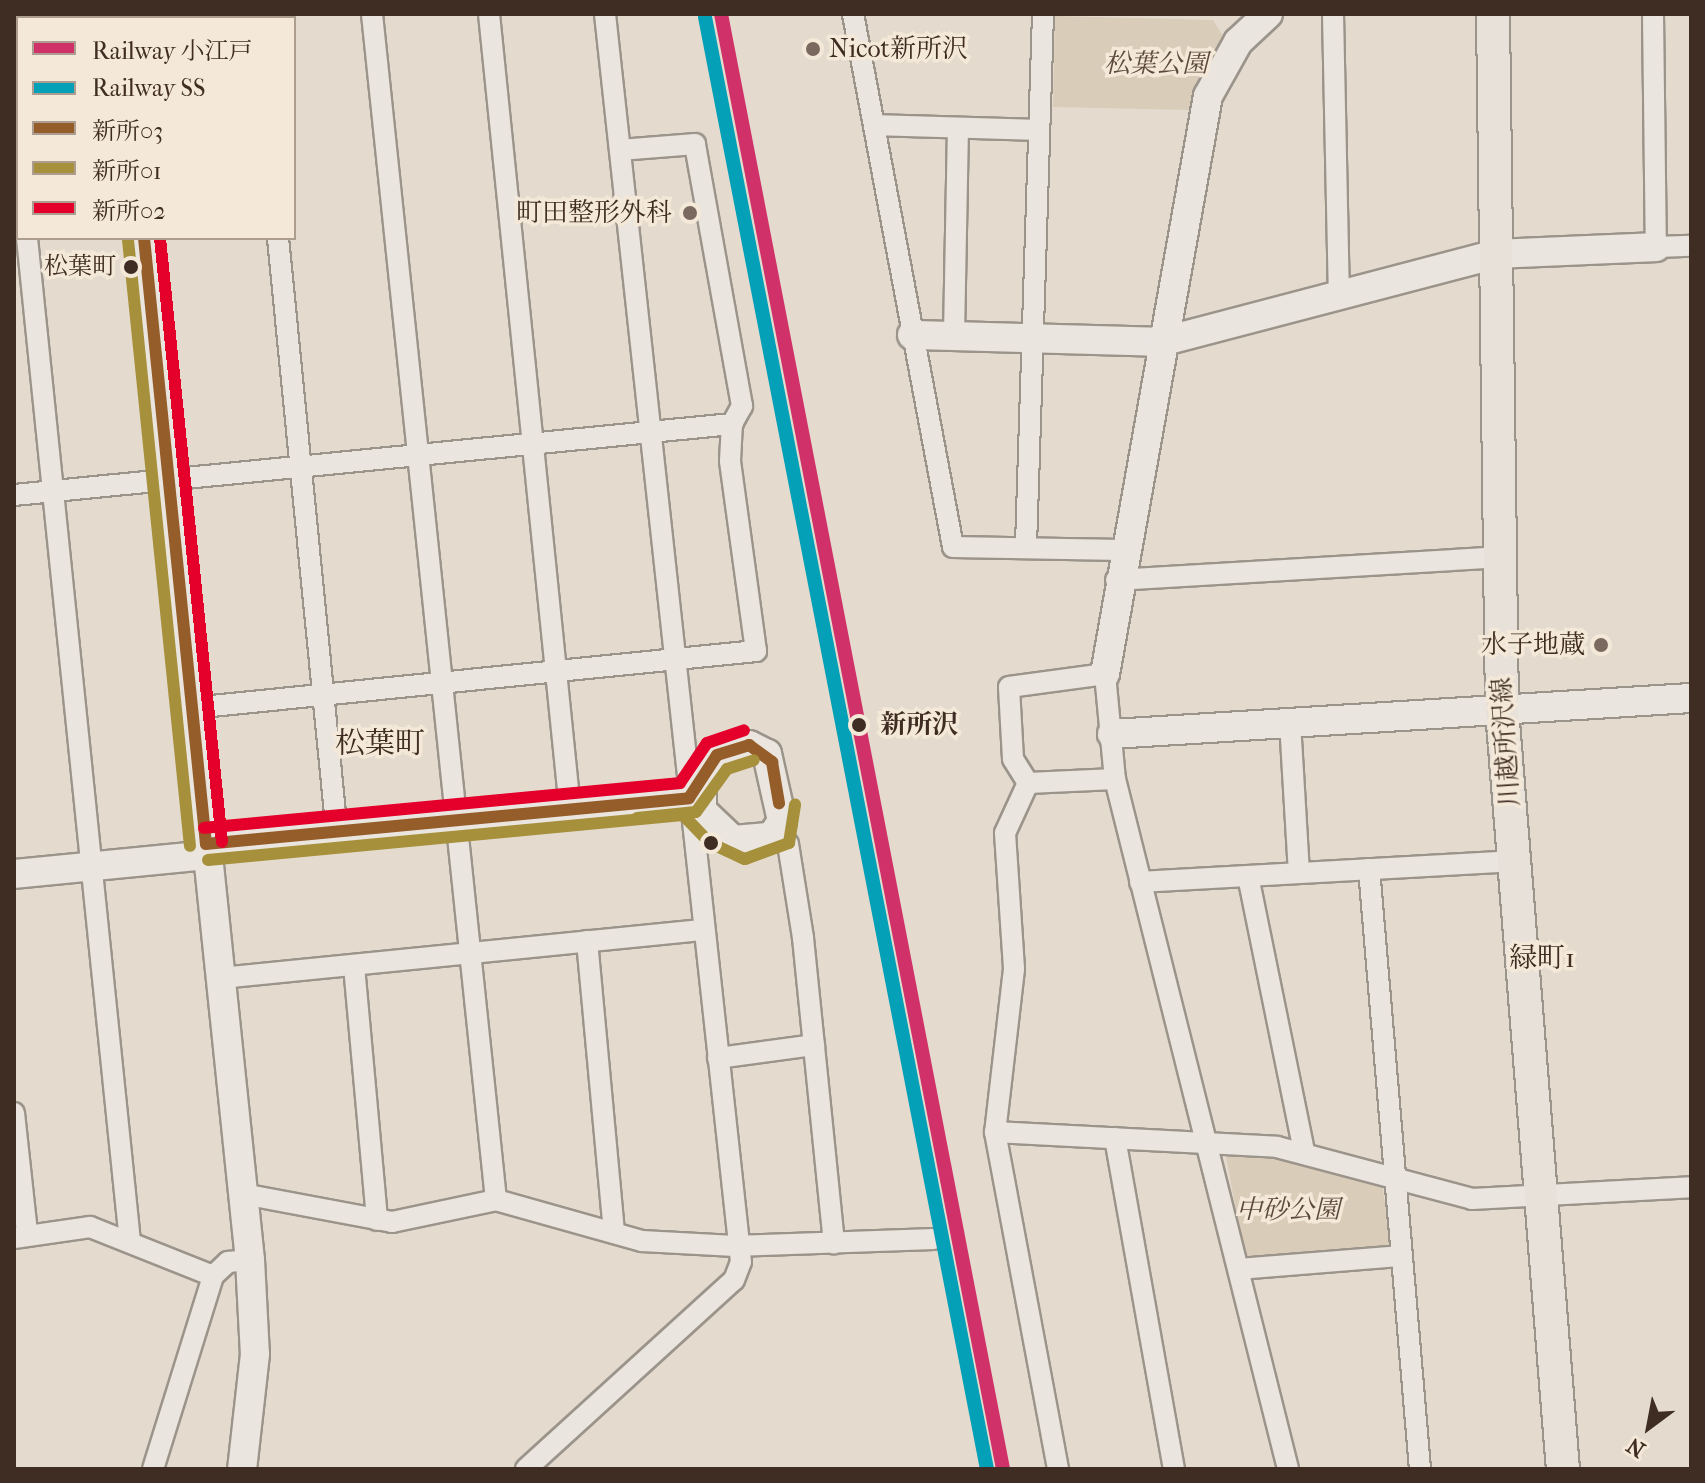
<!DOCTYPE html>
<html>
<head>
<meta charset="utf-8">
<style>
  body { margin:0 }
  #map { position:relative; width:1705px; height:1483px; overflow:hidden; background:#e4dbce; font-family:"IM FELL French Canon","Noto Serif JP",serif }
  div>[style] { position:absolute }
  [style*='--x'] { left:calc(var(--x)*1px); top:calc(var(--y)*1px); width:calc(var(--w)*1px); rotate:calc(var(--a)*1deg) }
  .green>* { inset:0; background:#d9ccb9 }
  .roads { filter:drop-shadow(2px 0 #9b948b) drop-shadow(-2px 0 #9b948b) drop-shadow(0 2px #9b948b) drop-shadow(0 -2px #9b948b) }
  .street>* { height:20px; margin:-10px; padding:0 10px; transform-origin:10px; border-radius:10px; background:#eae5df }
  .secondary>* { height:28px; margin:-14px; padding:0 14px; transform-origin:14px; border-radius:14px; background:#eae5df }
  .primary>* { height:32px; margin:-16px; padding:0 16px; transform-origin:16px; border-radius:16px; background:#e7e1da }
  .bus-1>* { height:12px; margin:-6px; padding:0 6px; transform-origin:6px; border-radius:6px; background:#955d2a }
  .bus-2>* { height:12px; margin:-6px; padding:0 6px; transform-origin:6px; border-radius:6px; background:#a6903b }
  .bus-3>* { height:12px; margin:-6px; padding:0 6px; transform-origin:6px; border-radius:6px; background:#e4002b }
  .rail-1>* { height:14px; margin:-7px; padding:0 7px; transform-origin:7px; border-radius:7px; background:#d13169 }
  .rail-2>* { height:14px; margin:-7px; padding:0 7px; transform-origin:7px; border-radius:7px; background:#03a0b7 }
  .dots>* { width:22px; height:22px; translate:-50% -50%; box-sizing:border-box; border:4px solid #f4e9d9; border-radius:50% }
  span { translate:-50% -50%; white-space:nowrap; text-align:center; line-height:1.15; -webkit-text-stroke:7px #f4e9d9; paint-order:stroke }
  .bus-label { font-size:24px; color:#3f2c22 }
  .right { translate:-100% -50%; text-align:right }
  .poi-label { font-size:26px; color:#3f2c22 }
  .left { translate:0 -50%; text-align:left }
  .park-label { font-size:26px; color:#5c493d; font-style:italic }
  .stop-label { font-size:26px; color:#3f2c22; font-weight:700 }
  .street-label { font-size:26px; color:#3f2c22 }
  .neighbourhood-label { font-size:28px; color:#3f2c22 }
  .quarter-label { font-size:30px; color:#3f2c22 }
  .frame { position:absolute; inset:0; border:16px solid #3f2c22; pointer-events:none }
  .legend { position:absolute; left:16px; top:16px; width:280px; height:224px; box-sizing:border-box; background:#f4e9d9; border:2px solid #ac9d90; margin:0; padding:10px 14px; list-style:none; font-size:24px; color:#3f2c22 }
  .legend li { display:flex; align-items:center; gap:16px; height:40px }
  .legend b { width:40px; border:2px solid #ac9d90 }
  .north { position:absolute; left:1609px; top:1387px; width:80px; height:80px; -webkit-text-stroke:6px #f4e9d9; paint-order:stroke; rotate:212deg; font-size:22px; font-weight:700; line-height:32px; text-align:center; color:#3f2c22 }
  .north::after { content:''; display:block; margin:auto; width:28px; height:36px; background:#3f2c22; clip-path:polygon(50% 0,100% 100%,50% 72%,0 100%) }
</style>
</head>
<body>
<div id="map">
  <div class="green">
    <i style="clip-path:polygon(1055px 16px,1213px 20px,1225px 39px,1192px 110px,1053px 107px)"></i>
    <i style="clip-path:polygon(1225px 1151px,1278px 1155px,1382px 1185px,1392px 1245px,1384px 1253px,1245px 1259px)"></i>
  </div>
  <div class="roads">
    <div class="street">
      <i style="--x:256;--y:14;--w:4;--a:76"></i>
      <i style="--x:372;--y:14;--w:1192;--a:84.03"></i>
      <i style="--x:489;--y:14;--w:799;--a:84.18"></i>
      <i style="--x:853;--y:14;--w:542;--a:79.37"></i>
      <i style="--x:953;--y:547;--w:169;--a:1"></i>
      <i style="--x:1333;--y:14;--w:282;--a:88.8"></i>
      <i style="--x:1653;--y:14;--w:233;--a:89.3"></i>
      <i style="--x:1656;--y:247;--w:35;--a:-2"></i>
      <i style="--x:205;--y:18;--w:5;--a:-53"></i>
      <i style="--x:874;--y:125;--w:165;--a:1.7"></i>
      <i style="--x:14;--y:212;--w:6;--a:-45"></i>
      <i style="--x:27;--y:238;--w:1009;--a:84.14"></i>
      <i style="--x:278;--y:238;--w:598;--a:84.34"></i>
      <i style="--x:954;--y:335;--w:206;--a:-88.9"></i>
      <i style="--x:14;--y:495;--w:722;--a:-5.65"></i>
      <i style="--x:1026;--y:546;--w:532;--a:-88.17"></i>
      <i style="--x:1116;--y:580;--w:383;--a:-3.4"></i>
      <i style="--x:192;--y:708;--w:567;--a:-5.77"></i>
      <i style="--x:756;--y:651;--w:192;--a:-97.8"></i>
      <i style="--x:730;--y:461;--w:37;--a:-87"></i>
      <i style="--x:732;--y:424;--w:21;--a:-61"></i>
      <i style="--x:742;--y:406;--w:266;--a:-100.2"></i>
      <i style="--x:695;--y:144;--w:75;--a:175.4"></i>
      <i style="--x:1290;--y:722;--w:151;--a:86.6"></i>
      <i style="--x:1115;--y:779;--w:87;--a:177.4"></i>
      <i style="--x:1028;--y:783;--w:28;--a:-122"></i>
      <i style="--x:1013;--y:759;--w:72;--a:-93.2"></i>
      <i style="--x:1009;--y:687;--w:97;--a:-7.7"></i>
      <i style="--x:1105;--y:674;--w:105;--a:84.6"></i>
      <i style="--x:1115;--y:779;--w:711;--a:75.92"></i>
      <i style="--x:1028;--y:783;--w:55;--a:114.7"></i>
      <i style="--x:1005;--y:833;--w:136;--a:86.2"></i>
      <i style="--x:1014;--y:969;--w:164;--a:96.6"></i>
      <i style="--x:995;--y:1132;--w:343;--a:79.4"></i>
      <i style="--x:777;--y:832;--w:16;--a:47"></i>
      <i style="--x:788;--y:844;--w:95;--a:80.9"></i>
      <i style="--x:803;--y:938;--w:307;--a:84.2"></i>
      <i style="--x:1369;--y:869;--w:602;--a:85.14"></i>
      <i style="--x:1248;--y:876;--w:282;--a:78.5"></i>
      <i style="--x:1140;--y:882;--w:376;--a:-3.2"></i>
      <i style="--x:587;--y:941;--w:293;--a:84.7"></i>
      <i style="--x:354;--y:966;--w:255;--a:84.8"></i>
      <i style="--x:221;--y:978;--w:483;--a:-5.7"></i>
      <i style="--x:718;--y:1058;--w:97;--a:-7.7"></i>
      <i style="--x:14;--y:1113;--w:120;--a:83.8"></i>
      <i style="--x:995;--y:1132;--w:282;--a:3"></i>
      <i style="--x:1277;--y:1147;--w:202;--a:14.9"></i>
      <i style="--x:1472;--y:1199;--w:219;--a:-3.1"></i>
      <i style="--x:1115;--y:1138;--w:336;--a:79.9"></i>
      <i style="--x:243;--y:1194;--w:152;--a:10.6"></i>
      <i style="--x:392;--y:1222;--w:106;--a:-11.9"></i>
      <i style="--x:496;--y:1200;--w:152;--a:15.7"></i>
      <i style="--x:642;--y:1241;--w:93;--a:3.1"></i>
      <i style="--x:735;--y:1246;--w:199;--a:-2"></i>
      <i style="--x:14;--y:1238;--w:77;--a:-8.2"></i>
      <i style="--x:90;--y:1227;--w:132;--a:21.7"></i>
      <i style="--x:1239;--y:1269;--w:163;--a:-4.6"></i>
      <i style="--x:153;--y:1469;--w:202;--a:-72.7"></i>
      <i style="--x:213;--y:1276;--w:21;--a:-43"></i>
      <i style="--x:228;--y:1262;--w:22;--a:-5"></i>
      <i style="--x:526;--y:1469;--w:281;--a:-42.3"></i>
      <i style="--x:734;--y:1280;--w:19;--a:-69"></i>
      <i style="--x:741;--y:1262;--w:1255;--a:-96.22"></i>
    </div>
    <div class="secondary">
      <i style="--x:138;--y:18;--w:8;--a:-30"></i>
      <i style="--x:14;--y:83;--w:4;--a:-27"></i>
      <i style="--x:144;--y:238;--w:1027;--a:84.08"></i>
      <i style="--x:250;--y:1260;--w:94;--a:87"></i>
      <i style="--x:255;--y:1354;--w:116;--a:96.4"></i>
      <i style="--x:912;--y:335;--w:249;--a:1.6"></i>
      <i style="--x:1161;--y:342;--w:347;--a:-14.7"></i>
      <i style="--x:1497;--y:254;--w:159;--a:-2.5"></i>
      <i style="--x:1105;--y:674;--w:587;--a:-79.9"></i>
      <i style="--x:1208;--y:96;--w:62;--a:-60.9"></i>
      <i style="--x:1238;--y:42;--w:41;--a:-43"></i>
      <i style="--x:1112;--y:734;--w:580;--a:-3.56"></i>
      <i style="--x:689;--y:798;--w:61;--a:43.7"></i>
      <i style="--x:733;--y:840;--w:38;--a:-5"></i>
      <i style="--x:771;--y:837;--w:19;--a:-55"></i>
      <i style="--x:782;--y:821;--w:69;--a:-102.6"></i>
      <i style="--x:767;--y:754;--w:20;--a:-153"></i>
      <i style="--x:749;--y:745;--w:34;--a:163"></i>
      <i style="--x:717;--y:755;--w:31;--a:119"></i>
      <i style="--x:702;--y:782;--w:24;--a:90"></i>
      <i style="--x:206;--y:844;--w:485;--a:-5.4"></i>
      <i style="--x:689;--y:798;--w:16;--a:-40"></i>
      <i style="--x:14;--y:874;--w:195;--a:-5.6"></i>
    </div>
    <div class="primary">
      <i style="--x:1493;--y:14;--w:696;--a:89.26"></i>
      <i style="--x:1502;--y:710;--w:761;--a:85.41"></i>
    </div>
  </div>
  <div class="bus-1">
    <i style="--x:144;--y:238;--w:609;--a:84.16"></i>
    <i style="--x:206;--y:844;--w:485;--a:-5.4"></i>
    <i style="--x:689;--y:798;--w:51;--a:-56.9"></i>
    <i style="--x:717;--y:755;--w:34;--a:-17"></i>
    <i style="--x:749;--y:745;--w:29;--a:36"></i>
    <i style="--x:772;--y:762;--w:42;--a:80.3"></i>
  </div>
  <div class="bus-2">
    <i style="--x:128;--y:240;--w:609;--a:84.16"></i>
    <i style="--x:637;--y:818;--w:59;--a:-5.8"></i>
    <i style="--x:696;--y:812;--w:53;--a:-54.2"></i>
    <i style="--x:727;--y:769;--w:28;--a:-18"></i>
    <i style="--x:208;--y:860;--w:477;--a:-5.4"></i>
    <i style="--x:683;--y:815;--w:39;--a:46"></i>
    <i style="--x:710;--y:843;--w:38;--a:25"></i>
    <i style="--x:745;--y:859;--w:47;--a:-20"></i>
    <i style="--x:789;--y:843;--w:39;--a:-81"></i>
  </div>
  <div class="bus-3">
    <i style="--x:160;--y:238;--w:607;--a:84.14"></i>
    <i style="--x:204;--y:828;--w:478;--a:-5.4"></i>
    <i style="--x:680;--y:783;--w:48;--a:-56"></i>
    <i style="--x:707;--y:743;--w:39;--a:-19"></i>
  </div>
  <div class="rail-1">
    <i style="--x:721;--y:14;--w:1482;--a:79.03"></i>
  </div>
  <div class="rail-2">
    <i style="--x:705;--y:17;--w:1479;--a:79.01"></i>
  </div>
  <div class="dots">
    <i style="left:813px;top:49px;background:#79695e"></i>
    <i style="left:690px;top:213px;background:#79695e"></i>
    <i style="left:131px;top:267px;background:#3f2c22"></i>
    <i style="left:1601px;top:645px;background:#79695e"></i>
    <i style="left:859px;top:725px;background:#3f2c22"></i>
    <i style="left:711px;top:843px;background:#3f2c22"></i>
  </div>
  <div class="bus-label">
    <span class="right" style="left:116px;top:267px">松葉町</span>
  </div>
  <div class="poi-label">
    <span class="left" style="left:829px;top:49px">Nicot新所沢</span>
    <span class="right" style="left:672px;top:213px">町田整形外科</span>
    <span class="right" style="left:1585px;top:645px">水子地蔵</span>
  </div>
  <div class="park-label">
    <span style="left:1156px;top:64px">松葉公園</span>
    <span style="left:1288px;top:1210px">中砂公園</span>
  </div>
  <div class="stop-label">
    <span class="left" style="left:880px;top:725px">新所沢</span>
  </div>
  <div class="street-label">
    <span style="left:1506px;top:742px;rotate:-94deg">川越所沢線</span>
  </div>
  <div class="neighbourhood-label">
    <span style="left:1542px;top:958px">緑町1</span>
  </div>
  <div class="quarter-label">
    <span style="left:380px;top:744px">松葉町</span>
  </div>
  <div class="frame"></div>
  <ul class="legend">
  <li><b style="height:10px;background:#d13169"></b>Railway 小江戸</li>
  <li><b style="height:10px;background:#03a0b7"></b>Railway SS</li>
  <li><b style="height:10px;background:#955d2a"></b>新所03</li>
  <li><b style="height:10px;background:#a6903b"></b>新所01</li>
  <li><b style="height:10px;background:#e4002b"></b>新所02</li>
  </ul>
  <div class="north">N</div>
</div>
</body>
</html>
